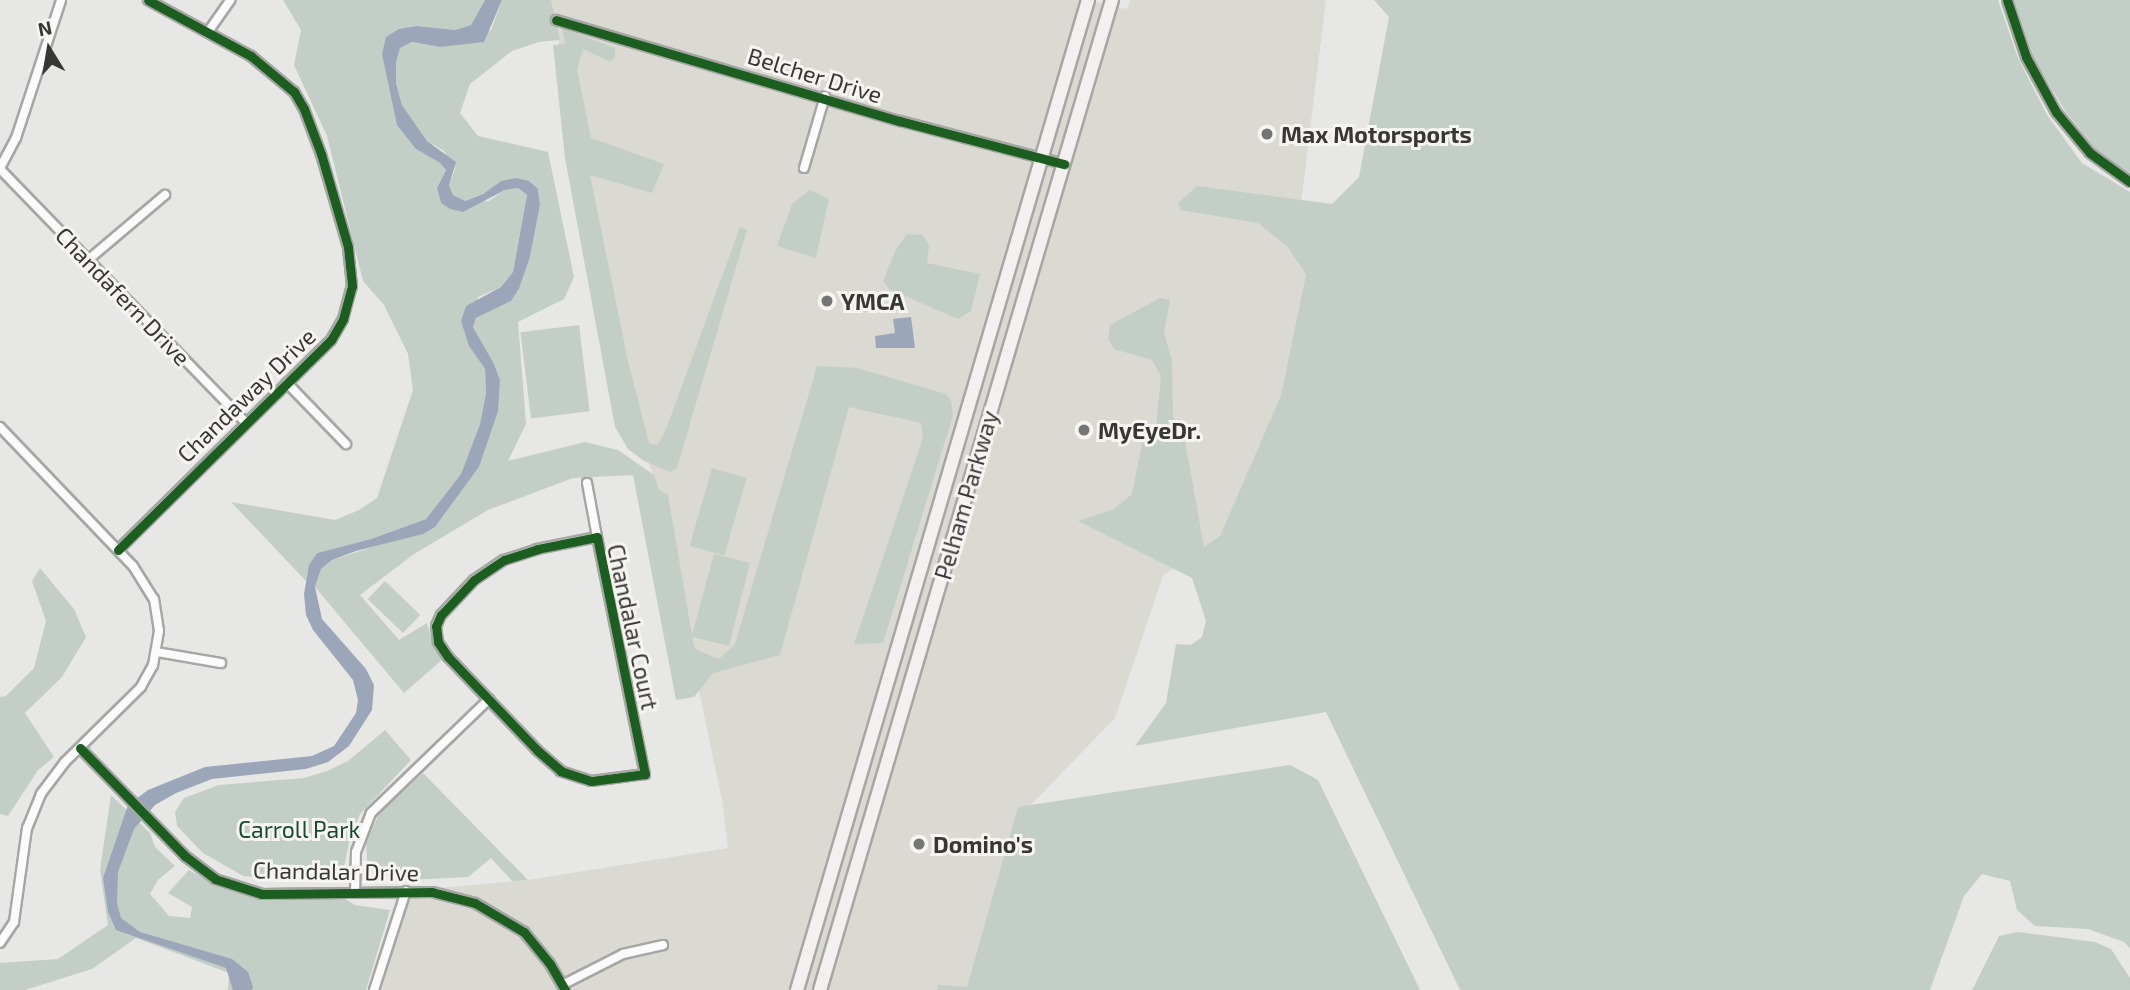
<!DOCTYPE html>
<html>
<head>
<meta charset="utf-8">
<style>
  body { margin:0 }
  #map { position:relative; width:2130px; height:990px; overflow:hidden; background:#e7e7e5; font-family:"Exo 2",sans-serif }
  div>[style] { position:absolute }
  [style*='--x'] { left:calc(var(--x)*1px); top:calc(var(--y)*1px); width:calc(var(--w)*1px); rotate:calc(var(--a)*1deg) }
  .built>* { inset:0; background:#dad9d2 }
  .green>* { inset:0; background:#c3cfc6; transform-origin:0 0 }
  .water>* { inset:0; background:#9ba7b8 }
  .roads { filter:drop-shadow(2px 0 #a6a6a4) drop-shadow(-2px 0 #a6a6a4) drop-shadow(0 2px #a6a6a4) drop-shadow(0 -2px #a6a6a4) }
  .minor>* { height:8px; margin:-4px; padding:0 4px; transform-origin:4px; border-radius:4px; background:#fbfbfb }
  .primary>* { height:12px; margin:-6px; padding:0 6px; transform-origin:6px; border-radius:6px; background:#f4f0ef }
  .cycleway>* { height:9px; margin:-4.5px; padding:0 4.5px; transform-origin:4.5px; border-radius:4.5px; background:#1b5e20 }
  .dots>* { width:19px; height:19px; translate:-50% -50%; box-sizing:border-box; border:4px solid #f6f5f2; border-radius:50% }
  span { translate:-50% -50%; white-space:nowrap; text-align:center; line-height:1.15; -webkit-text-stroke:6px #f6f5f2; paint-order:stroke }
  .street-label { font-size:23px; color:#383736 }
  .poi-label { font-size:23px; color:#383736; font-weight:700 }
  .left { translate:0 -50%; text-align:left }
  .park-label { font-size:23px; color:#184b30 }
  .north { position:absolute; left:14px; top:14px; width:70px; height:70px; -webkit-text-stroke:5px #f6f5f2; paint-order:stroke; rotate:349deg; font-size:19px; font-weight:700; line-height:28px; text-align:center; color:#383736 }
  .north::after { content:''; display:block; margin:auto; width:24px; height:32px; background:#383736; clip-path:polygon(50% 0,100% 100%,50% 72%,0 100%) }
</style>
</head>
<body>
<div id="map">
  <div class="built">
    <i style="clip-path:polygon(550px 0,1088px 0,1127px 9px,1130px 0,1326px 0,1298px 227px,1306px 274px,1281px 395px,1220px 536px,1163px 576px,1115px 718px,1026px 810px,976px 990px,377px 990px,406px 891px,528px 880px,728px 848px,722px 800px,654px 476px,641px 447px)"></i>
  </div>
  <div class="green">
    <i style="clip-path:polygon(283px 0,485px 0,471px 25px,455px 30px,417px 26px,382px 54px,416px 149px,440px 163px,446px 170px,437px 188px,441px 203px,489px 201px,505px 190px,518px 188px,527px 195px,513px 272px,501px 287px,478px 297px,469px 346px,485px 369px,486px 393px,480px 424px,461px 474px,426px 519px,371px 539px,317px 553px,306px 581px,231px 502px,335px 520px,359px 510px,377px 498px,413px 390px,408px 354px,384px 305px,363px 281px,327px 136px,294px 65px,301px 30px)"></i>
    <i style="clip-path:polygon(502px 0,551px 0,560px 40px,539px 42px,512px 51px,470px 84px,460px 113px,478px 136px,548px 152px,574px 277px,564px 299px,518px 322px,526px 424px,508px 461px,585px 442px,618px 450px,654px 475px,659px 490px,668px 495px,692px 635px,714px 554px,750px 563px,729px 646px,692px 637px,695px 649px,719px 659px,735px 644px,817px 366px,857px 368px,946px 394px,951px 401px,953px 415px,883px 643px,854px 644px,923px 438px,921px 423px,849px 407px,780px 655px,713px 673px,694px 697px,676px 700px,633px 475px,573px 478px,488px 510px,414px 554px,360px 595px,399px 640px,427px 623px,432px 640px,444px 658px,404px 693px,315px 587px,321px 569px,332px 560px,435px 527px,479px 467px,493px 362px,473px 327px,476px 318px,511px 301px,519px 289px,530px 257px,540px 205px,538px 189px,501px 181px,483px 194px,464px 201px,453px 195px,449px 185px,455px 169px,444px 151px,427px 141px,402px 105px,396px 83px,396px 62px,400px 48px,412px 42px,440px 47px,491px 30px)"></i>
    <i style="clip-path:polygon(1374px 0,1998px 0,2018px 58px,2047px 115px,2082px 163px,2130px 192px,2130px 948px,2124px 942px,2088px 929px,2035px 926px,2017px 910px,2010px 881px,1982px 874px,1964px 896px,1930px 990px,1460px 990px,1326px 712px,1135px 746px,1166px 703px,1176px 644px,1191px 645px,1202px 637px,1206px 621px,1192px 578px,1078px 521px,1114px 509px,1132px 494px,1143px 439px,1156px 429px,1161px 376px,1152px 360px,1114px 349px,1108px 339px,1110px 325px,1160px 298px,1170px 300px,1164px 333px,1172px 361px,1173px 417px,1185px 441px,1204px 547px,1220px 536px,1281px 395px,1306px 274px,1287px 246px,1258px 223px,1181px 210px,1178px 203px,1197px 186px,1332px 204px,1359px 177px,1389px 17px)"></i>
    <i style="clip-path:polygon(2013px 0,2130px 0,2130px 173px,2099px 153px,2065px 111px,2031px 54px)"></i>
    <i style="clip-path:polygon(562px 28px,615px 48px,615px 57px,610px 62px,583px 49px,577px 69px,591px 138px,664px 164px,652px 193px,590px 175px,628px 361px,649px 443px,658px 445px,668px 424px,740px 227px,747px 230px,677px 468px,670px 472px,644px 461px,628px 449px,615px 427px,565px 158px,553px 45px,565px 44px)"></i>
    <i style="clip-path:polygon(810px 190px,829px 199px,816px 258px,777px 246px,792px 204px)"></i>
    <i style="clip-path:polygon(907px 234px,923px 235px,929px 246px,927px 263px,980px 274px,971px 311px,958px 319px,889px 289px,883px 281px,896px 249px)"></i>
    <i style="left:579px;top:325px;width:87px;height:59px;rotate:83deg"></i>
    <i style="left:712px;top:468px;width:36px;height:81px;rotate:16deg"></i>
    <i style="clip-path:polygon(40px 568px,74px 609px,86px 637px,62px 677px,25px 713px,54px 757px,38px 770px,8px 816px,0 814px,0 697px,6px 696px,34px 668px,46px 621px,32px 581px)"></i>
    <i style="left:385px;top:581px;width:49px;height:25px;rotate:44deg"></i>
    <i style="clip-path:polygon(385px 730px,411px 760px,360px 814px,350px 838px,344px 867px,346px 879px,299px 880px,243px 876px,203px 853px,177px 826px,175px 812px,184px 798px,219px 785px,304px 778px,327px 771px,348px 761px)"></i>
    <i style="clip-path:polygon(1290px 765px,1318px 780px,1420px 990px,937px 990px,938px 985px,967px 987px,1018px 807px)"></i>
    <i style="clip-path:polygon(423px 773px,528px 880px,512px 881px,491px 858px,468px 877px,408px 880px,382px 874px,367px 860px,366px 843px,379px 814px)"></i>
    <i style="clip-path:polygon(111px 795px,150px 833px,155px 847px,175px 866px,158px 880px,150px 894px,169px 916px,190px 918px,192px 907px,168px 893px,189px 870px,219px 887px,263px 900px,344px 898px,355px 905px,390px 910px,366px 990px,228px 990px,229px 973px,136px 938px,92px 969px,25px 990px,0 990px,0 963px,58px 959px,108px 925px,100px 870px)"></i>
    <i style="clip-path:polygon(2018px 932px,2095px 942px,2111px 949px,2130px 978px,2130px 990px,1972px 990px,1999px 936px)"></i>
  </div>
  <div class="water">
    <i style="clip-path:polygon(485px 0,502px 0,484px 42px,440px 47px,412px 42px,400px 48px,396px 62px,396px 83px,402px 105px,427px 141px,456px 162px,449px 185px,453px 195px,465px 201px,483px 194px,501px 181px,516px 178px,529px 181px,538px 189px,540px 205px,530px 257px,519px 289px,511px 301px,476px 318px,473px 327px,493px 362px,500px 380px,498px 411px,479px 467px,435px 527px,423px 534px,356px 551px,332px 560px,321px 569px,315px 587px,322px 619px,366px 669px,374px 685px,372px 710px,349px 746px,328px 762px,306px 769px,212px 779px,176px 793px,155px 805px,134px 829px,118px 872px,117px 903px,121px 918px,140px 932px,232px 959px,248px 972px,253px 987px,252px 990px,233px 990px,226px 968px,116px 930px,108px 912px,103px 878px,128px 805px,148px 790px,205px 767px,312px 756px,334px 746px,356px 713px,358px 700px,353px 680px,313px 630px,306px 615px,304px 594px,309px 565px,317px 553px,371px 539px,426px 519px,461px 474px,480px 424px,486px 393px,485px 369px,469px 346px,461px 321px,466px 306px,501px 287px,513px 272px,527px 195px,518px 188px,505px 190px,463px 212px,450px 209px,441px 203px,437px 188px,446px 170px,440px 163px,416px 149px,397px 125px,382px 54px,386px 37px,399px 29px,417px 26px,455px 30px,471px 25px)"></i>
    <i style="clip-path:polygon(911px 317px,915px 348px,876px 348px,875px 336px,895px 333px,893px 319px)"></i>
  </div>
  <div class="roads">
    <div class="minor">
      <i style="--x:2007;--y:0;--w:60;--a:71.6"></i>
      <i style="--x:2026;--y:57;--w:63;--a:61.4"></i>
      <i style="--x:2056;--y:112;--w:53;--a:50.3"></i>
      <i style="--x:2090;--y:153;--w:49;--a:35.9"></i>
      <i style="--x:556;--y:20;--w:359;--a:16.4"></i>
      <i style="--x:900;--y:121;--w:170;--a:14.7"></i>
      <i style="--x:208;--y:32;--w:39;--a:-55"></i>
      <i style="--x:0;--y:168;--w:34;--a:-62"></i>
      <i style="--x:16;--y:138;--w:145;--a:-71.9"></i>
      <i style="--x:804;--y:168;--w:75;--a:-73.7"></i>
      <i style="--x:0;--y:169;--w:354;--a:45.9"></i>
      <i style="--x:88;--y:260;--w:101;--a:-40.2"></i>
      <i style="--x:287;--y:383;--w:85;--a:46"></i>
      <i style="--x:0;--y:427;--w:192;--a:46.3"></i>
      <i style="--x:133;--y:566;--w:39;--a:58"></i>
      <i style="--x:154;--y:599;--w:32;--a:81"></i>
      <i style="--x:159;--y:631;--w:35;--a:100"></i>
      <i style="--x:153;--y:665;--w:25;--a:119"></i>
      <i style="--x:141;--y:687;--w:107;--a:135.4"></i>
      <i style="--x:65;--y:762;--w:40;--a:127"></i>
      <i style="--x:41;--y:794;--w:37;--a:112"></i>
      <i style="--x:27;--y:828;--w:95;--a:97.9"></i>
      <i style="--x:14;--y:922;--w:25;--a:124"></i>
      <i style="--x:587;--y:483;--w:55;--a:79.5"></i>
      <i style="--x:597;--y:537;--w:242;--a:78.6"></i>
      <i style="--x:645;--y:774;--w:54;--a:172.6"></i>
      <i style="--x:591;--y:781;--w:32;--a:-162"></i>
      <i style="--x:561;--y:771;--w:32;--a:-139"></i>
      <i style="--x:537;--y:750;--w:129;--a:-133.7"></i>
      <i style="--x:448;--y:657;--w:18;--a:-124"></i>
      <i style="--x:438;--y:642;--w:16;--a:-97"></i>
      <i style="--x:436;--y:626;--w:12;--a:-66"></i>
      <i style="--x:441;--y:615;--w:48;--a:-46.7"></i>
      <i style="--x:474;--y:580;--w:36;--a:-34"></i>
      <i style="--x:504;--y:560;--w:35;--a:-18"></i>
      <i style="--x:537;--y:549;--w:61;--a:-11.3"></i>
      <i style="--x:118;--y:550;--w:299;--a:-44.6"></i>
      <i style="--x:331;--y:340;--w:24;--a:-60"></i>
      <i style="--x:343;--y:319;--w:34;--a:-75"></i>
      <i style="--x:352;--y:286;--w:39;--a:-96"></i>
      <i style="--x:348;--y:247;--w:97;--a:-106.2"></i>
      <i style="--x:321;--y:154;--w:48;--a:-110.7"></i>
      <i style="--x:304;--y:109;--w:20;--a:-120"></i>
      <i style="--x:294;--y:92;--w:56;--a:-140.1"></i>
      <i style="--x:251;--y:56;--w:117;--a:-151.5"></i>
      <i style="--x:157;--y:652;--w:65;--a:9.8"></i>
      <i style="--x:80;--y:748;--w:151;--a:45.8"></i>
      <i style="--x:185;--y:856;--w:38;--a:37"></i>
      <i style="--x:215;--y:879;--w:49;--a:17.7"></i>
      <i style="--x:262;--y:894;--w:170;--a:-0.7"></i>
      <i style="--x:432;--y:892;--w:44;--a:14.3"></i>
      <i style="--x:475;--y:903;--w:57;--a:30.6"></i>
      <i style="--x:524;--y:932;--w:41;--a:50.9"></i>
      <i style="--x:550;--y:964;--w:30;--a:60"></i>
      <i style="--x:355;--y:893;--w:41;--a:-88.6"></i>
      <i style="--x:356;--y:852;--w:42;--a:-69"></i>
      <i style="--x:371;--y:813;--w:164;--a:-44"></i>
      <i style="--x:562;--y:985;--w:68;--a:-26.9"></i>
      <i style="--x:623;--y:954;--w:41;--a:-12.7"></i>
      <i style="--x:374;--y:990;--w:104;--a:-72.1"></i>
    </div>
    <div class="primary">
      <i style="--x:797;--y:990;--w:1032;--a:-73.62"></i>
      <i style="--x:820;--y:990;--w:1032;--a:-73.57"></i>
    </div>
  </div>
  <div class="cycleway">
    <i style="--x:2007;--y:0;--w:60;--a:71.6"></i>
    <i style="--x:2026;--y:57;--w:63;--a:61.4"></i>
    <i style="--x:2056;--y:112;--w:53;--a:50.3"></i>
    <i style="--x:2090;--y:153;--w:49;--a:35.9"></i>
    <i style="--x:556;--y:20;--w:359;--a:16.4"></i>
    <i style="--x:900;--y:121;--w:170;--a:14.7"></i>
    <i style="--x:597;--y:537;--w:242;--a:78.6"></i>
    <i style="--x:645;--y:774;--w:54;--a:172.6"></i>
    <i style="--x:591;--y:781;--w:32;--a:-162"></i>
    <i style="--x:561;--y:771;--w:32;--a:-139"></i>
    <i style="--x:537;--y:750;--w:129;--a:-133.7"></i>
    <i style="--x:448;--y:657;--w:18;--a:-124"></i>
    <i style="--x:438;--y:642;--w:16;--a:-97"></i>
    <i style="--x:436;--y:626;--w:12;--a:-66"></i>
    <i style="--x:441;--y:615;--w:48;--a:-46.7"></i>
    <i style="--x:474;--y:580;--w:36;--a:-34"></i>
    <i style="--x:504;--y:560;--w:35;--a:-18"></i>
    <i style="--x:537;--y:549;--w:61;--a:-11.3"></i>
    <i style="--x:118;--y:550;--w:299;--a:-44.6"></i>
    <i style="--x:331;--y:340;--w:24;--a:-60"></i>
    <i style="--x:343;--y:319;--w:34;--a:-75"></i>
    <i style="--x:352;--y:286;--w:39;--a:-96"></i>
    <i style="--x:348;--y:247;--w:97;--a:-106.2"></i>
    <i style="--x:321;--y:154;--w:48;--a:-110.7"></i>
    <i style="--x:304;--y:109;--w:20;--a:-120"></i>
    <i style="--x:294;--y:92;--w:56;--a:-140.1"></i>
    <i style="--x:251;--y:56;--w:117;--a:-151.5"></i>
    <i style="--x:80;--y:748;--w:151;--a:45.8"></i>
    <i style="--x:185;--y:856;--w:38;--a:37"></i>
    <i style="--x:215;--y:879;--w:49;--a:17.7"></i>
    <i style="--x:262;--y:894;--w:170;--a:-0.7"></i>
    <i style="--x:432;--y:892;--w:44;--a:14.3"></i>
    <i style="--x:475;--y:903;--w:57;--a:30.6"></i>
    <i style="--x:524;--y:932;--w:41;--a:50.9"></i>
    <i style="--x:550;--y:964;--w:30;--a:60"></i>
  </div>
  <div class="dots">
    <i style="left:1267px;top:134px;background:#757573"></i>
    <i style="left:827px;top:301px;background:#757573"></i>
    <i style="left:1084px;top:430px;background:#757573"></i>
    <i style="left:919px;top:844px;background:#757573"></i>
  </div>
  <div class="street-label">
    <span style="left:815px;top:75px;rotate:17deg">Belcher Drive</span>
    <span style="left:123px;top:296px;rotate:46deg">Chandafern Drive</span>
    <span style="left:246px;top:395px;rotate:-44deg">Chandaway Drive</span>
    <span style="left:966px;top:495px;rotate:-74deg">Pelham Parkway</span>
    <span style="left:633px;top:627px;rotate:78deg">Chandalar Court</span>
    <span style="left:336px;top:871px;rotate:1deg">Chandalar Drive</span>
  </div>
  <div class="poi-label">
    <span class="left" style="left:1281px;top:134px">Max Motorsports</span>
    <span class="left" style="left:841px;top:301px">YMCA</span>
    <span class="left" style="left:1098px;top:430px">MyEyeDr.</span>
    <span class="left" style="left:933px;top:844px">Domino's</span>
  </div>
  <div class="park-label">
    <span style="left:299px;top:829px">Carroll Park</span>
  </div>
  <div class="north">N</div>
</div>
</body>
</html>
